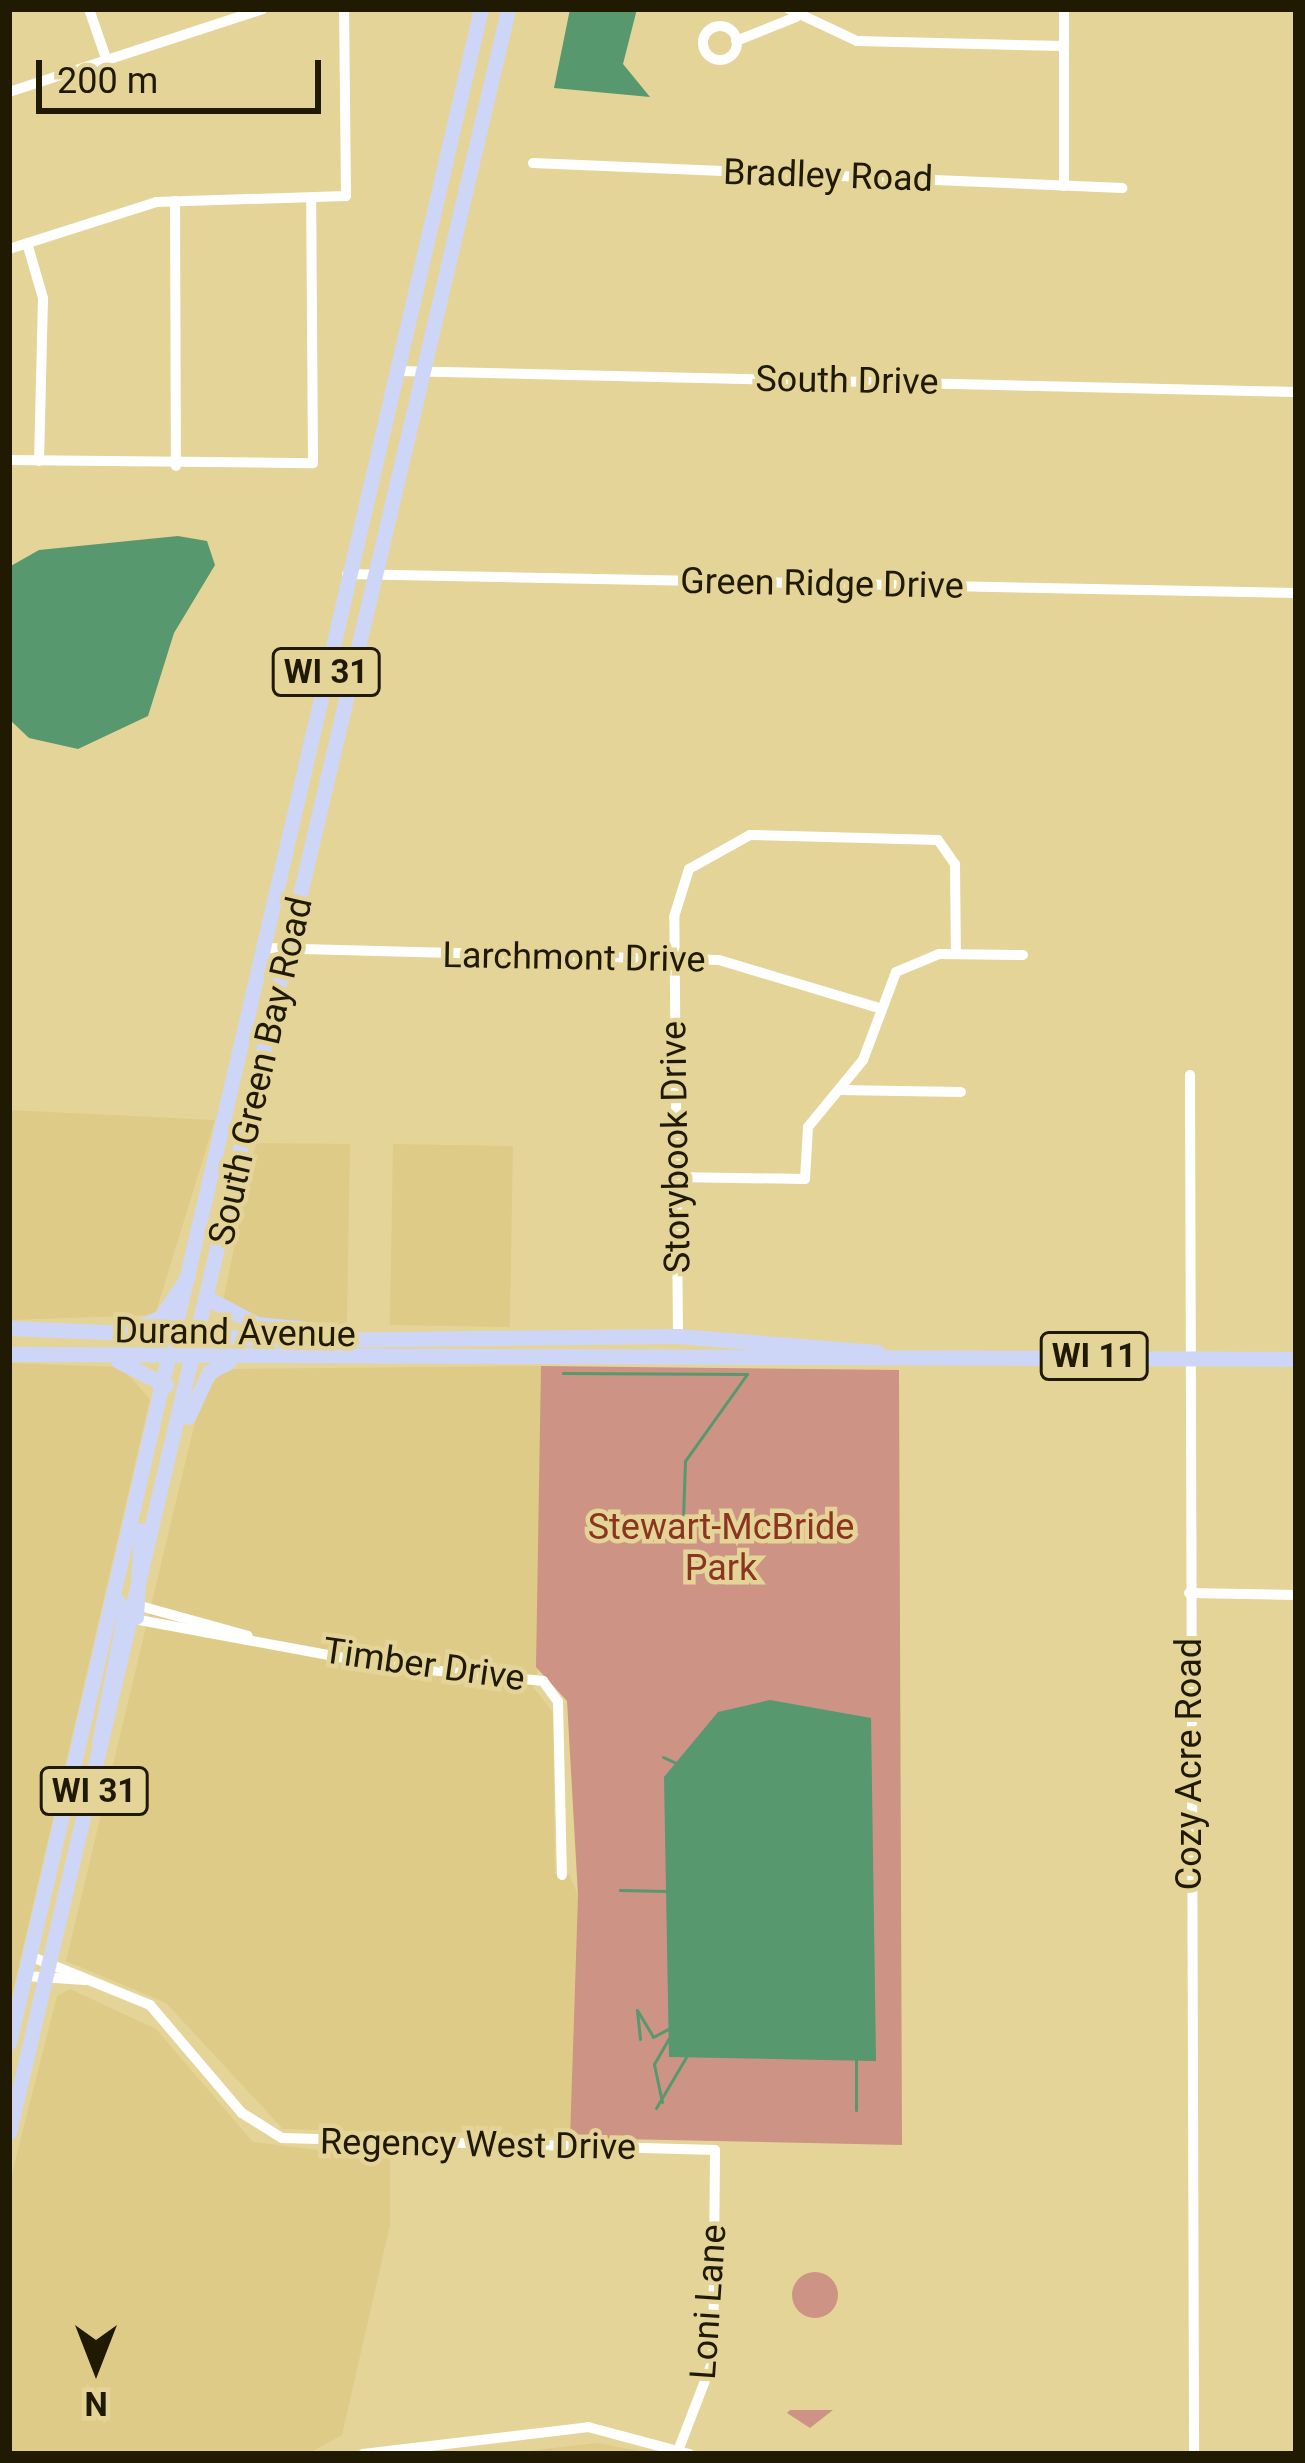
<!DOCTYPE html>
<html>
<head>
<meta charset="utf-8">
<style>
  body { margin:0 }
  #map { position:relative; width:1305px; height:2463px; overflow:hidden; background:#e4d498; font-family:Roboto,sans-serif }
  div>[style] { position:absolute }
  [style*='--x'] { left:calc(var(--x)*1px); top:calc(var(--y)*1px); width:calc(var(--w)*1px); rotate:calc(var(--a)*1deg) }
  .built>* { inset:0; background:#decb87; transform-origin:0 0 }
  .green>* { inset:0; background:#cd9385 }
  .round { border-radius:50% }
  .water>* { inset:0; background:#57986f }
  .stream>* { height:3px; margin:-1.5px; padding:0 1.5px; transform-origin:1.5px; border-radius:1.5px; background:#57986f }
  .street>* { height:10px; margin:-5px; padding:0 5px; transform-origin:5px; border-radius:5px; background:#fff }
  .street>.ring { margin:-5px; padding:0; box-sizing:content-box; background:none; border:10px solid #fff; border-radius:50% }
  .primary>* { height:15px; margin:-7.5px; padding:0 7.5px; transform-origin:7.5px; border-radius:7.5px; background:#ced6f8 }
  span { translate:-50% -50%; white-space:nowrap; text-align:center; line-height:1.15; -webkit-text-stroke:9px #e4d498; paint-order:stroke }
  .shield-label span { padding:3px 9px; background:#e4d498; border:3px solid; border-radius:9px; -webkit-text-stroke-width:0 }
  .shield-label { font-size:33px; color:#201a03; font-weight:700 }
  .street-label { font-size:36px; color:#201a03 }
  .park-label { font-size:36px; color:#8b3521 }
  .frame { position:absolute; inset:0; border:12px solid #201a03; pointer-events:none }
  .north { position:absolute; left:36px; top:2307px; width:120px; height:120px; -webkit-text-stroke:9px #e4d498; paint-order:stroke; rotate:180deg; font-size:33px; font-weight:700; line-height:48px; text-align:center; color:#201a03 }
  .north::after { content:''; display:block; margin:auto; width:42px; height:54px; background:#201a03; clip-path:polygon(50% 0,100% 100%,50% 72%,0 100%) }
  .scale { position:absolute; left:36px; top:60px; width:285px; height:54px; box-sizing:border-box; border:6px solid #201a03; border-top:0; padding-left:15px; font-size:36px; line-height:42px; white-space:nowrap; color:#201a03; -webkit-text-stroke:9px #e4d498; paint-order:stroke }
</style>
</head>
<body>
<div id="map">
  <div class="built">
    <i style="clip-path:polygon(9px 1110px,215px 1120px,155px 1315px,9px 1320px)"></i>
    <i style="clip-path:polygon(256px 1143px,350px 1144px,347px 1325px,257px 1321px,223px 1301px)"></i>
    <i style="left:393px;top:1144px;width:120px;height:181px;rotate:1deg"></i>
    <i style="clip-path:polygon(9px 1363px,121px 1367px,150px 1399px,9px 2008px)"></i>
    <i style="clip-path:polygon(541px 1366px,543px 1652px,533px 1687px,553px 1712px,555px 1874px,569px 1874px,578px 1895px,570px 2138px,283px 2129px,166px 2003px,66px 1961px,201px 1397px,225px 1369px)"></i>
    <i style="clip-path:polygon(70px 1989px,156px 2029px,253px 2142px,390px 2159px,390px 2225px,342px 2435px,308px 2454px,9px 2454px,9px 2185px,57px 1996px)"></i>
    <i style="clip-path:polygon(598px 2443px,653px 2454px,500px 2454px)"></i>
  </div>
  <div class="green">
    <i style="clip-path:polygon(541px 1366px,899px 1370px,902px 2145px,570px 2138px,578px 1895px,567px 1701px,536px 1667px)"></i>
    <i class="round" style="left:792px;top:2272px;width:46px;height:46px"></i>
    <i style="clip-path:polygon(833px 2410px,810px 2428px,787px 2413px,790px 2410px)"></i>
  </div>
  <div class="water">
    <i style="clip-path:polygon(570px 9px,637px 9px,623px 64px,650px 97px,554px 88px)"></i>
    <i style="clip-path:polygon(178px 536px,207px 541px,215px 565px,174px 633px,148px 716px,78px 749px,29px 738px,9px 719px,9px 567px,39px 550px)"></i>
    <i style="clip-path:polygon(770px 1700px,871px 1718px,876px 2061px,669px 2057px,664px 1777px,718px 1712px)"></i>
  </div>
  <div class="stream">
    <i style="--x:563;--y:1373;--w:184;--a:0.3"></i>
    <i style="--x:747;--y:1374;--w:107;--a:125.5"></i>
    <i style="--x:685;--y:1461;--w:57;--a:92"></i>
    <i style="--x:663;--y:1757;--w:17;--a:25"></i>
    <i style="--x:620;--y:1890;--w:47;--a:1.2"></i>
    <i style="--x:640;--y:2039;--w:29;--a:-96"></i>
    <i style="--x:637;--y:2010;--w:31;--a:59"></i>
    <i style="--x:653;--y:2037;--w:19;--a:-28"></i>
    <i style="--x:856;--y:2058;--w:52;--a:90"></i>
    <i style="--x:662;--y:2102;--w:39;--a:-102"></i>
    <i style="--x:654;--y:2064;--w:30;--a:-60"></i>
    <i style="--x:656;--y:2108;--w:59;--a:-59.5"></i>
  </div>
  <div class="street">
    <i style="--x:89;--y:9;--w:52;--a:70.9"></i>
    <i style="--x:789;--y:9;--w:75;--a:25.2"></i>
    <i style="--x:857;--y:41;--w:207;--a:1.4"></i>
    <i style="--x:1064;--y:9;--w:177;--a:90"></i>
    <i class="ring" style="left:703px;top:26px;width:24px;height:24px"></i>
    <i style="--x:736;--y:41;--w:65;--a:-21.8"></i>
    <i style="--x:9;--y:92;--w:267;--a:-18.1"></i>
    <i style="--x:533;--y:163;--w:590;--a:2.43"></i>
    <i style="--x:175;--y:201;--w:265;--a:89.8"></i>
    <i style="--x:27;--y:243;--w:57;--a:73.8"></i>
    <i style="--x:43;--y:298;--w:163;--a:91.4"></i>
    <i style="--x:9;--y:249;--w:154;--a:-17.7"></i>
    <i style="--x:156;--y:202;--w:190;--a:-1.8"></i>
    <i style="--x:346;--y:196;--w:187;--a:-90.6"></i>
    <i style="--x:399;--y:371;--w:897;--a:1.34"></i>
    <i style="--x:9;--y:460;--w:304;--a:0.6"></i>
    <i style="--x:313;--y:463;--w:264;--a:-90.4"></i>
    <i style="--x:347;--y:574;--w:949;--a:1.15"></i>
    <i style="--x:264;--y:948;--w:455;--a:1.5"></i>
    <i style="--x:719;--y:960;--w:164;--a:16.7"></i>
    <i style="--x:1190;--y:1075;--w:1379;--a:89.83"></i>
    <i style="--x:839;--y:1090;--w:122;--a:0.9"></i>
    <i style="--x:676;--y:1177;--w:129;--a:0.9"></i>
    <i style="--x:805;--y:1179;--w:52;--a:-86.7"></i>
    <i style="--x:808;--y:1127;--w:87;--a:-50.6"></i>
    <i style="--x:863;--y:1060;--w:94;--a:-69.4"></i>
    <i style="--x:896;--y:972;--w:47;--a:-22.7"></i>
    <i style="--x:939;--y:954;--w:84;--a:0.7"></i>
    <i style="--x:678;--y:1336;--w:419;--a:-90.5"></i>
    <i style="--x:674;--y:917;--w:50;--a:-72.6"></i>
    <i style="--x:689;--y:869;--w:70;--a:-29.1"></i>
    <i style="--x:750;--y:835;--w:188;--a:1.5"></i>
    <i style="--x:938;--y:840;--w:29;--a:55"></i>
    <i style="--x:955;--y:864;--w:90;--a:89.4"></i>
    <i style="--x:1189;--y:1593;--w:107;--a:1.1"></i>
    <i style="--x:133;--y:1604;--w:119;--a:15.5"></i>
    <i style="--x:134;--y:1619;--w:258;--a:10.5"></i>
    <i style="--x:388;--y:1666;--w:156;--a:5.5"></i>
    <i style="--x:543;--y:1681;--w:26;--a:54"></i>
    <i style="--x:558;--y:1702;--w:173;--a:88.7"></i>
    <i style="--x:30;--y:1956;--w:130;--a:22.2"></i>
    <i style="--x:150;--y:2005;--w:142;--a:49.6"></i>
    <i style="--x:242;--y:2113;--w:47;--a:32"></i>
    <i style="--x:282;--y:2138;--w:433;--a:1.6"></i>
    <i style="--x:715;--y:2150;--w:210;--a:90.5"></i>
    <i style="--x:713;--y:2360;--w:94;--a:111.1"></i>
    <i style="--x:25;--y:1976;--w:60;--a:3.8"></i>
    <i style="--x:363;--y:2454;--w:227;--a:-6.8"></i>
    <i style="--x:588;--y:2427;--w:105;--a:15"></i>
  </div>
  <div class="primary">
    <i style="--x:207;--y:1298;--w:56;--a:27.5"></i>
    <i style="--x:257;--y:1324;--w:82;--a:5.6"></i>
    <i style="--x:9;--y:1328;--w:286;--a:2.4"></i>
    <i style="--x:295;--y:1340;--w:383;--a:-0.6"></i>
    <i style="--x:678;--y:1336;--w:200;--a:4.6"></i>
    <i style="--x:129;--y:1331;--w:35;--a:-24"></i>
    <i style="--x:161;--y:1317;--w:49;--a:-56.6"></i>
    <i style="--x:9;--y:1354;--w:1287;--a:0.22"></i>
    <i style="--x:118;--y:1361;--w:54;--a:26.6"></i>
    <i style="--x:188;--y:1417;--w:50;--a:-65"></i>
    <i style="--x:209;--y:1372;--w:22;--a:-27"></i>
    <i style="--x:136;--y:1617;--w:87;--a:-86.7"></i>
    <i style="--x:99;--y:1743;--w:128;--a:-78.8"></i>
    <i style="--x:124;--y:1617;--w:18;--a:-112"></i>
    <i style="--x:9;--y:2043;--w:2088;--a:-76.94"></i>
    <i style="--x:9;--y:2132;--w:2181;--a:-76.77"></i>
  </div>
  <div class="shield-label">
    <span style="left:326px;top:672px">WI 31</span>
    <span style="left:1094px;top:1356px">WI 11</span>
    <span style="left:94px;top:1791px">WI 31</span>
  </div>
  <div class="street-label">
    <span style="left:828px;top:176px;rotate:2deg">Bradley Road</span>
    <span style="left:847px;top:381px;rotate:1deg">South Drive</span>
    <span style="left:822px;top:584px;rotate:1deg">Green Ridge Drive</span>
    <span style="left:574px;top:958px;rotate:1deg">Larchmont Drive</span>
    <span style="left:261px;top:1071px;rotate:-77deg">South Green Bay Road</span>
    <span style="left:676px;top:1147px;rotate:-91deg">Storybook Drive</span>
    <span style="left:235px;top:1333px;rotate:1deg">Durand Avenue</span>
    <span style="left:424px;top:1665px;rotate:8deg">Timber Drive</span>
    <span style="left:1190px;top:1764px;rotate:-90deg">Cozy Acre Road</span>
    <span style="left:478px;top:2145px;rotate:1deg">Regency West Drive</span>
    <span style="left:709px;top:2302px;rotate:-86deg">Loni Lane</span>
  </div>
  <div class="park-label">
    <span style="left:721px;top:1548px">Stewart-McBride<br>Park</span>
  </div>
  <div class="frame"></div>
  <div class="north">N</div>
  <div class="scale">200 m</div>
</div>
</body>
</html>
